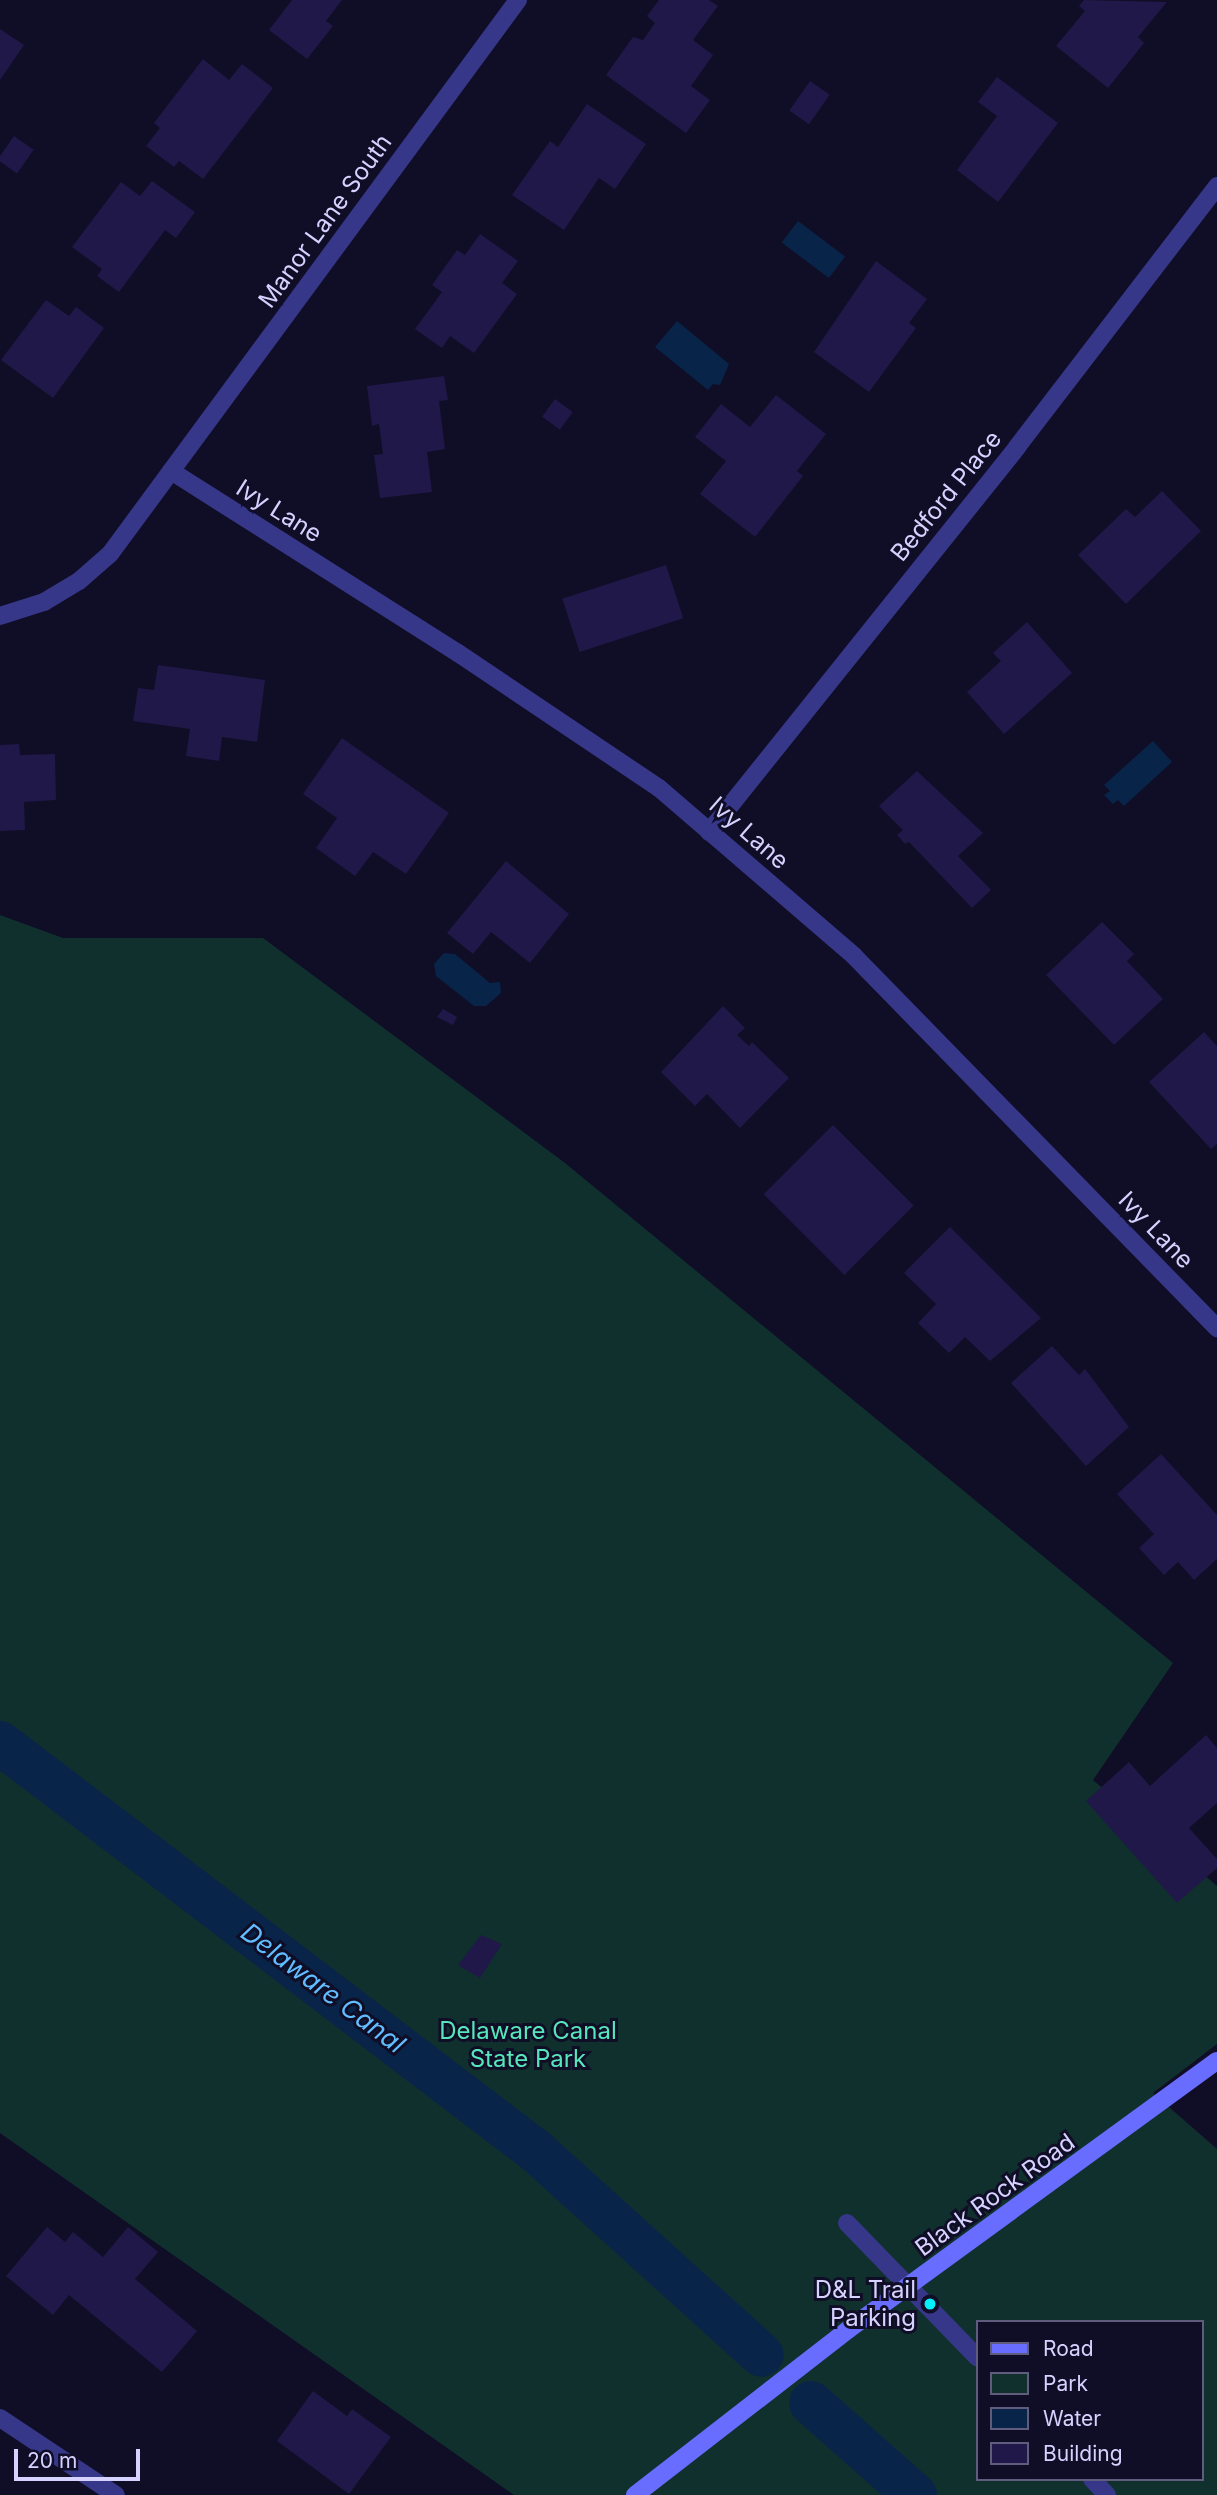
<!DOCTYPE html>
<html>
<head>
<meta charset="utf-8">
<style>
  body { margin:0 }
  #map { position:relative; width:1217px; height:2495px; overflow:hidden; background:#100d26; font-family:Inter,sans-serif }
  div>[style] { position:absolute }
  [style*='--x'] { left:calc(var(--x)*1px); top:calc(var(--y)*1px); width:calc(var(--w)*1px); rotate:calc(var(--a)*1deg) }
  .green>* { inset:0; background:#10302e }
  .water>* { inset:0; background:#092449; transform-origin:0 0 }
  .canal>* { height:44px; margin:-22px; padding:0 22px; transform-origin:22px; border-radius:22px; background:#092449 }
  .building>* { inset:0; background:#201848; transform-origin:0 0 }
  .lane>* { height:18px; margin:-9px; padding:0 9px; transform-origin:9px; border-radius:9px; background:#363788 }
  .street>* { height:18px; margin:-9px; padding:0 9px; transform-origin:9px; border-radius:9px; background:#363788 }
  .secondary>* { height:18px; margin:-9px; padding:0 9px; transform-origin:9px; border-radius:9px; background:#696dff }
  .dots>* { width:19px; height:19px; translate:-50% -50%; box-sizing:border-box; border:4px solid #100d26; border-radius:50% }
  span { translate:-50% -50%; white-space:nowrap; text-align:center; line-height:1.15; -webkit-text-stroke:6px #100d26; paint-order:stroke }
  .street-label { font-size:24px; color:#d5d2ff }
  .park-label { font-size:24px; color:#57e6bb }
  .poi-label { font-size:24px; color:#d5d2ff }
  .right { translate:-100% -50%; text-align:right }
  .water-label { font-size:26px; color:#60bdff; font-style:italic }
  .legend { position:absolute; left:976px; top:2320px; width:228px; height:161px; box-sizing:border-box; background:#100d26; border:2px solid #5f5c7d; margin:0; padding:9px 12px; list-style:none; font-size:21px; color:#d5d2ff }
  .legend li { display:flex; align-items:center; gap:14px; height:35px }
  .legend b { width:35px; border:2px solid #5f5c7d }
  .scale { position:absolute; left:14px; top:2449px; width:126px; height:32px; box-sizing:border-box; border:4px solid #d5d2ff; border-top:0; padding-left:9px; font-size:21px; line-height:24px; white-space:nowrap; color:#d5d2ff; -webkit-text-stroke:5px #100d26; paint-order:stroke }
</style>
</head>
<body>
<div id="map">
  <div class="green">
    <i style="clip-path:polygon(evenodd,0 915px,63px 938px,263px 938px,565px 1163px,1173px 1663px,1093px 1780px,1217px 1886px,1217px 2044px,1153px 2093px,1217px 2149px,1217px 2495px,514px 2495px,0 2133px,0 915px,977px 2322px,1201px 2322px,1201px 2479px,977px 2479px,977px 2322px)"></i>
  </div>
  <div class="water">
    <i style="left:798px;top:221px;width:59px;height:27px;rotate:37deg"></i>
    <i style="clip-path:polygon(677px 321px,729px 364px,720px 385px,713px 384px,708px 390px,655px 347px)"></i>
    <i style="clip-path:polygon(1153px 741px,1172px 762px,1124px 806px,1118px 800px,1113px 804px,1104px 795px,1110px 791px,1104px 785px)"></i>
    <i style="clip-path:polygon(444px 953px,455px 954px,490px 983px,500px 982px,501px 993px,486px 1006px,474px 1006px,436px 976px,434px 964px)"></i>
  </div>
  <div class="canal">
    <i style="--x:0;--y:1743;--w:674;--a:37.28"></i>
    <i style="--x:536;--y:2151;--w:304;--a:42.1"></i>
    <i style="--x:811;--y:2403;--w:139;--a:41.5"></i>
  </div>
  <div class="building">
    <i style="clip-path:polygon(292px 0,342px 0,326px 21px,333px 26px,307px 59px,269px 30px)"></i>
    <i style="clip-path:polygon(659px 0,709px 0,718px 6px,693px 40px,713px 55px,691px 86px,710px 100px,686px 133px,606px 75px,633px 37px,643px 40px,655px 23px,647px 16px)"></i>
    <i style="clip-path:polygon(1084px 0,1167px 2px,1138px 37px,1144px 43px,1108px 88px,1056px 46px,1085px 11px,1079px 6px)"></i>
    <i style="clip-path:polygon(0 29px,24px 45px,0 80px)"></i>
    <i style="clip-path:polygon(203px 59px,229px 80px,242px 64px,273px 88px,203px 179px,179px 161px,174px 167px,146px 146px,160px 128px,154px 123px)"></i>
    <i style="clip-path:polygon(997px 77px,1058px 123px,998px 202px,957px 170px,997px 116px,978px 102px)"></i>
    <i style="left:810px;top:81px;width:24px;height:36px;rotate:35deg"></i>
    <i style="clip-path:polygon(587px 104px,646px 144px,615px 189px,599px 178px,564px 230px,512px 195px,550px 141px,558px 147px)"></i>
    <i style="left:14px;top:136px;width:24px;height:29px;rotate:35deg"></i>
    <i style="clip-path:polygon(152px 181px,195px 212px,176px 238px,165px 230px,119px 292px,97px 276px,102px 269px,72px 247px,121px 182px,140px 196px)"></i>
    <i style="clip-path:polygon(480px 234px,518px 261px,502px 283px,517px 294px,474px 353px,450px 336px,442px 348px,415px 329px,442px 292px,432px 285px,457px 250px,465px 255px)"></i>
    <i style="clip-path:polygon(876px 261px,927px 299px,909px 323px,916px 328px,869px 392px,814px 352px)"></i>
    <i style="clip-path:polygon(46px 300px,69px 316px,76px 307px,104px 328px,53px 398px,1px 360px)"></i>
    <i style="clip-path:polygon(444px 376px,448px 400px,439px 401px,445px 449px,427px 452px,432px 492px,380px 498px,374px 455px,383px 454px,379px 424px,372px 426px,367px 386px)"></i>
    <i style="clip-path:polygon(776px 395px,826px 434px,797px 471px,803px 476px,755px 537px,700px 494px,726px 461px,695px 437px,721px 404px,750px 427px)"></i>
    <i style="left:555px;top:399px;width:22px;height:22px;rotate:36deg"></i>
    <i style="clip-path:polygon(1162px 491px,1201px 531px,1126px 604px,1078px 555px,1126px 509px,1135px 517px)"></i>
    <i style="left:666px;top:565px;width:56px;height:109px;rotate:72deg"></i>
    <i style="clip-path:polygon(1027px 622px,1072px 673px,1004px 734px,967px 692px,1001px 661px,993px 653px)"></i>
    <i style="clip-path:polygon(158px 665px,265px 680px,257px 742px,222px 737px,219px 761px,186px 756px,190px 729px,133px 721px,138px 688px,154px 690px)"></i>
    <i style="clip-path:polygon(342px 738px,449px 813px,406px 874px,373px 852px,355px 876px,316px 848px,337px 818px,303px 794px)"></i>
    <i style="clip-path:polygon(19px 744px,20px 755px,55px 754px,56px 800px,24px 802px,25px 830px,0 831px,0 745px)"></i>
    <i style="clip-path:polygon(917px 771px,983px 833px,958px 856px,991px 890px,972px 908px,909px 842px,905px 844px,897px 835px,903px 830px,879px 806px)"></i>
    <i style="clip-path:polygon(506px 861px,569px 914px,530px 963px,491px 932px,473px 954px,447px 933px)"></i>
    <i style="clip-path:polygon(1102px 922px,1134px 954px,1127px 961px,1163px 999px,1114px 1045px,1046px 975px)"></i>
    <i style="clip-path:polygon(723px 1006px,745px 1028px,737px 1035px,749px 1046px,752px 1042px,789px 1078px,740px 1128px,707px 1094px,695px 1106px,661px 1072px)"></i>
    <i style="clip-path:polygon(443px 1009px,457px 1017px,453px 1025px,437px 1017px)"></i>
    <i style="clip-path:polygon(1204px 1032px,1217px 1046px,1217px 1144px,1211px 1149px,1149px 1082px)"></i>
    <i style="left:833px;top:1125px;width:114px;height:98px;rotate:45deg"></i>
    <i style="clip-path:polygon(950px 1227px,1041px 1318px,990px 1361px,965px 1337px,949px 1353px,918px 1323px,936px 1304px,904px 1273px)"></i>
    <i style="clip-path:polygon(1052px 1346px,1079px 1375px,1085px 1369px,1129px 1427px,1086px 1466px,1011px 1383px)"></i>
    <i style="clip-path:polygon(1161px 1454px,1217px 1515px,1217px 1559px,1194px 1580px,1178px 1562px,1164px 1575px,1139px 1548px,1154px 1534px,1117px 1494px)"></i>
    <i style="clip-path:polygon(1206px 1735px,1217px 1748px,1217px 1803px,1189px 1828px,1217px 1859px,1217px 1868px,1177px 1903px,1086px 1801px,1129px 1762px,1150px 1786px)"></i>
    <i style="clip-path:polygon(481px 1935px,502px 1944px,480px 1978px,458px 1965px)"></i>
    <i style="clip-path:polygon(47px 2227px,65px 2242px,73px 2232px,103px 2257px,128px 2227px,158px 2252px,135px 2279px,197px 2331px,162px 2372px,69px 2295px,53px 2315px,6px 2276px)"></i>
    <i style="clip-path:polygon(313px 2391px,347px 2416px,352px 2409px,391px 2437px,349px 2494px,277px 2441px)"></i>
  </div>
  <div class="lane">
    <i style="--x:847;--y:2223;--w:187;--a:45.9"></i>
    <i style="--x:1092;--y:2479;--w:22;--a:47"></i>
  </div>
  <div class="street">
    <i style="--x:171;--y:471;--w:340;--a:32.4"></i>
    <i style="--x:458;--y:653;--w:242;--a:33.9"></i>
    <i style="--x:659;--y:788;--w:257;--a:40.7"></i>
    <i style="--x:854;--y:956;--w:520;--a:45.7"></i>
    <i style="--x:0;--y:616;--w:46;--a:-17.7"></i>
    <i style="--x:44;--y:602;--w:41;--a:-31"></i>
    <i style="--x:79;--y:581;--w:41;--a:-41.1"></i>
    <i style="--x:110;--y:554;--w:688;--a:-53.63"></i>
    <i style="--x:709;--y:832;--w:493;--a:-51.3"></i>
    <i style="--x:1017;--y:447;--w:329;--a:-52.5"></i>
    <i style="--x:0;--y:2418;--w:139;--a:33.6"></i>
  </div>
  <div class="secondary">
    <i style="--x:635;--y:2495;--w:271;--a:-37.8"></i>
    <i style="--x:849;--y:2329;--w:455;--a:-36.1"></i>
  </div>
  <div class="dots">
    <i style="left:930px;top:2304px;background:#00f1fd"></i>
  </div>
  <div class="street-label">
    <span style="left:325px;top:221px;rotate:-54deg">Manor Lane South</span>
    <span style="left:946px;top:496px;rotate:-51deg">Bedford Place</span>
    <span style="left:279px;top:511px;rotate:32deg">Ivy Lane</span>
    <span style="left:749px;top:833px;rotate:41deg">Ivy Lane</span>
    <span style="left:1156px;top:1230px;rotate:46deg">Ivy Lane</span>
    <span style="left:995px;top:2195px;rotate:-36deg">Black Rock Road</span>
  </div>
  <div class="park-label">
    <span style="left:528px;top:2045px">Delaware Canal<br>State Park</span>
  </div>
  <div class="poi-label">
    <span class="right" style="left:916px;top:2304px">D&amp;L Trail<br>Parking</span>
  </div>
  <div class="water-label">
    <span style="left:323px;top:1988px;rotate:37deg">Delaware Canal</span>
  </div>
  <ul class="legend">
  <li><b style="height:9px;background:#696dff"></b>Road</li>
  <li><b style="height:19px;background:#10302e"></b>Park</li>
  <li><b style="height:19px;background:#092449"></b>Water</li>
  <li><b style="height:19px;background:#201848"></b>Building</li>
  </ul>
  <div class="scale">20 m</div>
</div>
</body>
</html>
